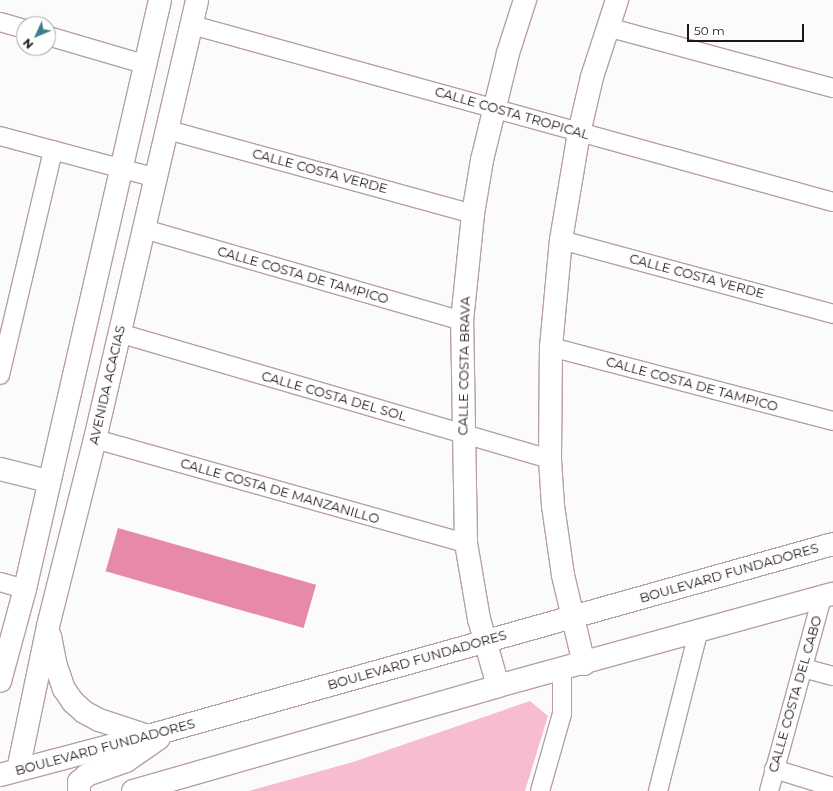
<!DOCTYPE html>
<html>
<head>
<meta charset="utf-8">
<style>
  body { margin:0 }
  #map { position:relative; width:833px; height:791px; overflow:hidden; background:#fbfbfb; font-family:Montserrat,sans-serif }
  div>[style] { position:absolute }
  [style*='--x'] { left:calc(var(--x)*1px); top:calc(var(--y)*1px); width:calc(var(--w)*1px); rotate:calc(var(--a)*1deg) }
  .green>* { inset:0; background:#f7bdce }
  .water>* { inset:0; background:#e68aa7; transform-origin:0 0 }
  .roads { filter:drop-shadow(1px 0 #b89fa6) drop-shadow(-1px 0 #b89fa6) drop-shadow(0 1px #b89fa6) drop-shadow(0 -1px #b89fa6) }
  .minor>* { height:18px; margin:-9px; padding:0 9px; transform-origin:9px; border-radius:9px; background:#fff }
  .tertiary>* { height:22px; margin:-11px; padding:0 11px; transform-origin:11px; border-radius:11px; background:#fff }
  span { translate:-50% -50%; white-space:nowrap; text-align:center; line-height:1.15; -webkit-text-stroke:4px #fff; paint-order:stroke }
  .street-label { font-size:13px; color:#1f1618 }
  .north { position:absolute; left:16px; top:16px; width:40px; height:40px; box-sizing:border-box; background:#fff; border:1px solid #a5a2a3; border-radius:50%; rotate:226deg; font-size:11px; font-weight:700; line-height:16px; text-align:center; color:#1f1618 }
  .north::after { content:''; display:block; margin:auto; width:14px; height:18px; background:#3b818d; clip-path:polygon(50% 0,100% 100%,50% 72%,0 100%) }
  .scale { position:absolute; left:687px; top:24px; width:117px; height:18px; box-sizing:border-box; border:2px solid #1f1618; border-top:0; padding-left:5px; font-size:12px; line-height:14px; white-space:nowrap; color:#1f1618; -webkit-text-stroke:3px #fff; paint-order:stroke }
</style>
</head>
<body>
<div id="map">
  <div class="green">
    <i style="clip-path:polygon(530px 701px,548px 716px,525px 791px,249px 791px,353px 762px)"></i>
  </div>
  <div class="water">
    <i style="left:118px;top:528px;width:206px;height:45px;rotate:16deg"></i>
  </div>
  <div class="roads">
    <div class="minor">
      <i style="--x:0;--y:22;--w:25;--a:16"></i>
      <i style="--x:192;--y:25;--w:665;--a:15.44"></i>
      <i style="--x:607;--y:27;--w:234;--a:15.1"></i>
      <i style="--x:48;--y:36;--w:100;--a:16.3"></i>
      <i style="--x:168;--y:130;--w:316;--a:15.4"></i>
      <i style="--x:0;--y:136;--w:163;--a:15"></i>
      <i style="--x:144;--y:229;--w:331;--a:16.1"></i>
      <i style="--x:561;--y:240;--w:282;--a:15.2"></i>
      <i style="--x:119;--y:333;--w:449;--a:16.3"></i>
      <i style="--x:551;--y:347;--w:292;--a:14.7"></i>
      <i style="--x:0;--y:375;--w:231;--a:-76.7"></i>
      <i style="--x:95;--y:439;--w:385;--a:15.7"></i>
      <i style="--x:0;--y:582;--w:26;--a:16"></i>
      <i style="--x:803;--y:668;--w:31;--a:15"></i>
      <i style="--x:774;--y:769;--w:62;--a:17"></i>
      <i style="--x:540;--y:791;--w:80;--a:-74.1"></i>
      <i style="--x:562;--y:714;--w:43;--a:-90"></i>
      <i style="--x:658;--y:791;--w:163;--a:-75.8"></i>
      <i style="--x:769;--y:791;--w:201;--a:-74.7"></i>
    </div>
    <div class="tertiary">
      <i style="--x:0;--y:469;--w:49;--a:14"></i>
      <i style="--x:50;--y:636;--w:31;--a:79"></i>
      <i style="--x:56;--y:666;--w:24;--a:71"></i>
      <i style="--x:64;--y:689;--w:16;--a:55"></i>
      <i style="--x:73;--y:702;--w:15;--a:42"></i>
      <i style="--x:84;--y:712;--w:17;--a:28"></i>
      <i style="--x:99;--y:720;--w:52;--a:18.1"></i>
      <i style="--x:584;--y:664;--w:91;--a:-103.3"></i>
      <i style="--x:563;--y:575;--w:70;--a:-98.2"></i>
      <i style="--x:553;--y:506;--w:47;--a:-93.7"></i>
      <i style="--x:550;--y:459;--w:112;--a:-89.5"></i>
      <i style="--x:551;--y:347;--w:107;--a:-84.7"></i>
      <i style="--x:561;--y:240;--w:109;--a:-80.5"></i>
      <i style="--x:579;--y:133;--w:57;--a:-76.9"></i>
      <i style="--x:592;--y:77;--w:81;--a:-72"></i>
      <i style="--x:0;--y:681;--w:95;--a:-74.8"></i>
      <i style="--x:25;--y:589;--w:604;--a:-77.09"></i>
      <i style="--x:498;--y:686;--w:70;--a:-105.8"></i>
      <i style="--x:479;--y:619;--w:77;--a:-99.7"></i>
      <i style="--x:466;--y:543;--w:222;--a:-91"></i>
      <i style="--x:462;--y:321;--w:108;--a:-84.1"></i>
      <i style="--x:473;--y:214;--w:55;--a:-80.5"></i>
      <i style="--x:482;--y:160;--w:110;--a:-76.3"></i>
      <i style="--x:508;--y:53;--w:56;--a:-72.2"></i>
      <i style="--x:18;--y:770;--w:147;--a:-78.2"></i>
      <i style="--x:48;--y:626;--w:193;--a:-75.9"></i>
      <i style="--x:95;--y:439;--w:451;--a:-76.9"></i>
      <i style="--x:0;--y:775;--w:153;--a:-14.8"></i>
      <i style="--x:148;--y:736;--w:711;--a:-15.66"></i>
      <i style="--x:79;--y:791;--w:9;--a:-90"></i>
      <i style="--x:79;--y:782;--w:11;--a:-41"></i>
      <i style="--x:87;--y:775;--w:41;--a:-19.7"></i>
      <i style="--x:126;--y:761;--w:40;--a:-34.9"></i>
      <i style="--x:133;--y:791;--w:380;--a:-16"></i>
      <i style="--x:498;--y:686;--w:347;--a:-15.4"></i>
    </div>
  </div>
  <div class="street-label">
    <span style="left:512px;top:113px;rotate:16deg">CALLE COSTA TROPICAL</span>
    <span style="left:320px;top:171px;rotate:15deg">CALLE COSTA VERDE</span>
    <span style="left:303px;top:275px;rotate:16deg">CALLE COSTA DE TAMPICO</span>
    <span style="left:697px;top:276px;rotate:15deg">CALLE COSTA VERDE</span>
    <span style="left:464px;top:366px;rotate:-89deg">CALLE COSTA BRAVA</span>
    <span style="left:692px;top:384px;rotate:15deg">CALLE COSTA DE TAMPICO</span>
    <span style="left:107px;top:385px;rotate:-77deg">AVENIDA ACACIAS</span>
    <span style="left:334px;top:396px;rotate:16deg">CALLE COSTA DEL SOL</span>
    <span style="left:280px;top:491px;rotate:16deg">CALLE COSTA DE MANZANILLO</span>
    <span style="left:729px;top:573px;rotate:-16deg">BOULEVARD FUNDADORES</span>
    <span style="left:417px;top:660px;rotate:-16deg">BOULEVARD FUNDADORES</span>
    <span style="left:795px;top:694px;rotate:-74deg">CALLE COSTA DEL CABO</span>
    <span style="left:105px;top:747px;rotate:-15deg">BOULEVARD FUNDADORES</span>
  </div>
  <div class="north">N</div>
  <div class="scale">50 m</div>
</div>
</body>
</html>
